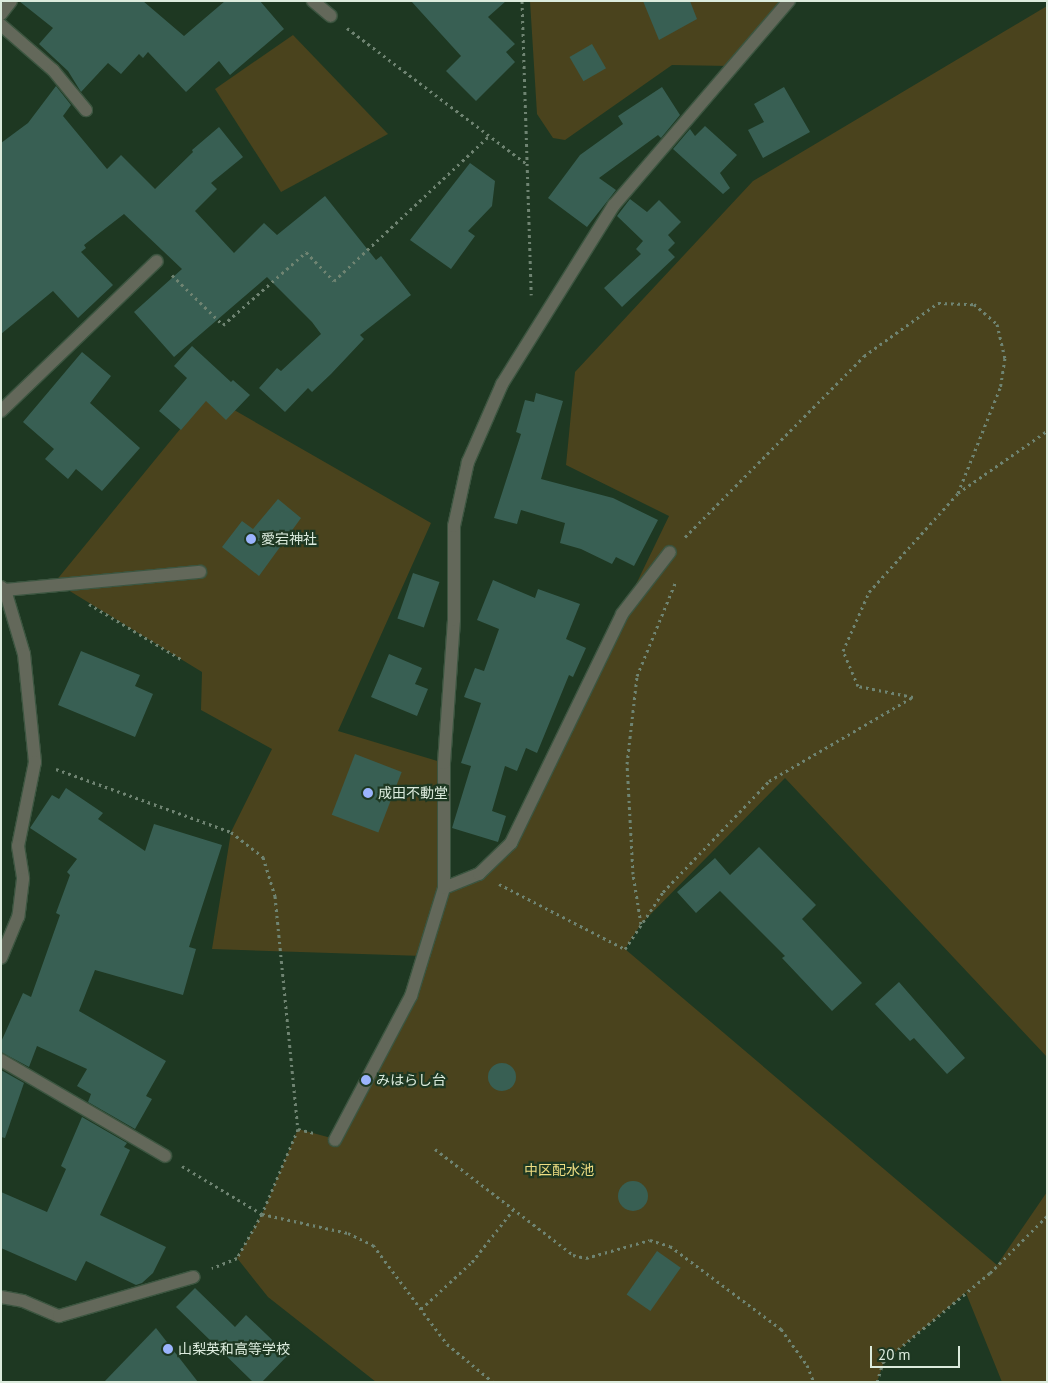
<!DOCTYPE html>
<html>
<head>
<meta charset="utf-8">
<style>
  body { margin:0 }
  #map { position:relative; width:1048px; height:1383px; overflow:hidden; background:#1e3822; font-family:"PT Sans","Noto Sans JP",sans-serif }
  div>[style] { position:absolute }
  [style*='--x'] { left:calc(var(--x)*1px); top:calc(var(--y)*1px); width:calc(var(--w)*1px); rotate:calc(var(--a)*1deg) }
  .green>* { inset:0; background:#4a431d }
  .building>* { inset:0; background:#385f53; transform-origin:0 0 }
  .round { border-radius:50% }
  .path>* { height:3px; margin-top:-1.5px; transform-origin:0; background:repeating-linear-gradient(90deg,#6f8472 0 2.5px,transparent 0 6.5px) }
  .roads { filter:drop-shadow(1px 0 #3c5540) drop-shadow(-1px 0 #3c5540) drop-shadow(0 1px #3c5540) drop-shadow(0 -1px #3c5540) }
  .service>* { height:12px; margin:-6px; padding:0 6px; transform-origin:6px; border-radius:6px; background:#63685a }
  .minor>* { height:12px; margin:-6px; padding:0 6px; transform-origin:6px; border-radius:6px; background:#63685a }
  .dots>* { width:14px; height:14px; translate:-50% -50%; box-sizing:border-box; border:2px solid #1e3822; border-radius:50% }
  span { translate:-50% -50%; white-space:nowrap; text-align:center; line-height:1.15; -webkit-text-stroke:4.5px #1e3822; paint-order:stroke }
  .poi-label { font-size:14px; color:#dcebdd }
  .left { translate:0 -50%; text-align:left }
  .park-label { font-size:14px; color:#eedd82 }
  .frame { position:absolute; inset:0; border:2px solid #dcebdd; pointer-events:none }
  .scale { position:absolute; left:870px; top:1346px; width:90px; height:22px; box-sizing:border-box; border:2px solid #dcebdd; border-top:0; padding-left:6px; font-size:15px; line-height:18px; white-space:nowrap; color:#dcebdd; -webkit-text-stroke:4px #1e3822; paint-order:stroke }
</style>
</head>
<body>
<div id="map">
  <div class="green">
    <i style="clip-path:polygon(530px 1px,789px 1px,730px 66px,672px 65px,565px 140px,553px 138px,537px 114px)"></i>
    <i style="clip-path:polygon(1047px 6px,1047px 1057px,785px 778px,641px 924px,625px 949px,997px 1265px,1047px 1192px,1047px 1382px,1002px 1382px,966px 1293px,970px 1289px,884px 1362px,877px 1382px,376px 1382px,268px 1297px,237px 1258px,262px 1214px,298px 1129px,335px 1139px,411px 996px,423px 956px,212px 949px,231px 832px,272px 749px,201px 710px,202px 672px,55px 582px,208px 395px,431px 523px,338px 731px,444px 763px,444px 888px,479px 874px,511px 843px,669px 516px,566px 465px,575px 372px,753px 181px)"></i>
    <i style="clip-path:polygon(293px 35px,388px 134px,281px 192px,215px 89px)"></i>
  </div>
  <div class="building">
    <i style="clip-path:polygon(19px 1px,143px 1px,184px 36px,225px 1px,260px 1px,284px 29px,230px 75px,219px 61px,186px 92px,148px 52px,143px 58px,139px 54px,121px 74px,108px 63px,81px 92px,68px 71px,39px 44px,53px 28px)"></i>
    <i style="clip-path:polygon(411px 1px,506px 1px,488px 17px,515px 44px,506px 52px,515px 62px,476px 101px,446px 71px,461px 56px)"></i>
    <i style="clip-path:polygon(643px 1px,690px 1px,697px 19px,659px 40px)"></i>
    <i style="left:592px;top:44px;width:28px;height:26px;rotate:60deg"></i>
    <i style="clip-path:polygon(56px 86px,71px 105px,63px 116px,107px 169px,121px 155px,155px 189px,193px 152px,192px 150px,219px 127px,243px 157px,211px 183px,217px 189px,195px 211px,234px 253px,264px 223px,277px 235px,325px 196px,376px 260px,381px 256px,411px 295px,360px 335px,364px 339px,331px 374px,312px 392px,308px 388px,285px 412px,259px 388px,277px 368px,281px 371px,321px 334px,312px 322px,267px 277px,174px 357px,134px 312px,182px 269px,124px 214px,84px 245px,86px 248px,81px 252px,113px 285px,78px 318px,53px 291px,1px 334px,1px 143px,28px 123px)"></i>
    <i style="clip-path:polygon(662px 87px,680px 115px,661px 138px,658px 135px,599px 178px,616px 190px,587px 227px,548px 198px,580px 155px,623px 124px,618px 116px)"></i>
    <i style="clip-path:polygon(784px 87px,810px 132px,763px 158px,748px 130px,764px 122px,754px 104px)"></i>
    <i style="clip-path:polygon(705px 126px,737px 155px,720px 173px,730px 188px,723px 194px,673px 149px,690px 129px,695px 136px)"></i>
    <i style="clip-path:polygon(470px 163px,495px 181px,492px 206px,468px 231px,475px 236px,451px 269px,410px 240px)"></i>
    <i style="clip-path:polygon(630px 199px,647px 212px,659px 200px,681px 222px,668px 235px,675px 243px,668px 250px,675px 257px,622px 307px,604px 288px,641px 254px,636px 249px,643px 241px,617px 216px)"></i>
    <i style="clip-path:polygon(192px 346px,231px 382px,233px 380px,250px 395px,226px 420px,206px 401px,181px 430px,159px 411px,187px 378px,174px 366px)"></i>
    <i style="clip-path:polygon(82px 352px,111px 376px,90px 403px,140px 448px,102px 491px,76px 469px,68px 479px,45px 459px,54px 449px,23px 422px)"></i>
    <i style="clip-path:polygon(536px 393px,563px 401px,541px 479px,613px 498px,658px 520px,634px 566px,616px 557px,612px 564px,581px 549px,560px 543px,565px 523px,521px 510px,517px 524px,494px 518px,521px 434px,516px 432px,525px 400px,534px 402px)"></i>
    <i style="clip-path:polygon(278px 499px,301px 518px,259px 576px,222px 547px,242px 521px,253px 529px)"></i>
    <i style="left:413px;top:573px;width:28px;height:48px;rotate:19deg"></i>
    <i style="clip-path:polygon(493px 580px,535px 598px,538px 589px,580px 604px,566px 639px,586px 648px,573px 677px,569px 675px,537px 753px,526px 748px,517px 771px,505px 766px,492px 811px,506px 816px,498px 842px,452px 828px,471px 766px,461px 763px,481px 703px,464px 697px,475px 668px,484px 671px,499px 629px,477px 620px)"></i>
    <i style="clip-path:polygon(81px 651px,140px 675px,135px 686px,153px 694px,135px 737px,58px 705px)"></i>
    <i style="clip-path:polygon(389px 654px,422px 668px,415px 684px,428px 689px,417px 716px,371px 697px)"></i>
    <i style="left:355px;top:754px;width:50px;height:65px;rotate:21deg"></i>
    <i style="clip-path:polygon(66px 788px,103px 813px,98px 819px,145px 851px,154px 824px,222px 845px,189px 947px,196px 949px,183px 995px,95px 970px,79px 1011px,166px 1061px,146px 1096px,152px 1099px,135px 1129px,88px 1102px,91px 1094px,77px 1086px,87px 1069px,37px 1046px,29px 1067px,1px 1052px,1px 1042px,23px 993px,31px 997px,60px 915px,56px 913px,70px 875px,67px 872px,77px 859px,30px 828px,52px 795px,59px 799px)"></i>
    <i style="clip-path:polygon(759px 847px,816px 905px,802px 919px,862px 983px,832px 1011px,782px 958px,785px 956px,720px 891px,696px 913px,677px 892px,715px 858px,730px 875px)"></i>
    <i style="clip-path:polygon(899px 982px,965px 1058px,947px 1074px,914px 1038px,910px 1041px,875px 1004px)"></i>
    <i class="round" style="left:488px;top:1063px;width:28px;height:28px"></i>
    <i style="clip-path:polygon(1px 1070px,24px 1083px,5px 1138px,1px 1137px)"></i>
    <i style="clip-path:polygon(82px 1117px,127px 1143px,124px 1147px,130px 1150px,100px 1215px,166px 1247px,153px 1273px,142px 1283px,136px 1285px,86px 1261px,76px 1281px,1px 1248px,1px 1192px,47px 1212px,66px 1169px,61px 1166px)"></i>
    <i class="round" style="left:618px;top:1181px;width:30px;height:30px"></i>
    <i style="left:657px;top:1251px;width:29px;height:53px;rotate:35deg"></i>
    <i style="clip-path:polygon(195px 1288px,235px 1327px,246px 1315px,288px 1355px,262px 1382px,253px 1382px,176px 1307px)"></i>
    <i style="clip-path:polygon(156px 1328px,198px 1382px,104px 1382px)"></i>
  </div>
  <div class="path">
    <i style="--x:522;--y:1;--w:294;--a:88.2"></i>
    <i style="--x:347;--y:28;--w:226;--a:37.1"></i>
    <i style="--x:172;--y:275;--w:71;--a:44.4"></i>
    <i style="--x:223;--y:325;--w:111;--a:-41.3"></i>
    <i style="--x:306;--y:252;--w:40;--a:46"></i>
    <i style="--x:334;--y:281;--w:212;--a:-43.1"></i>
    <i style="--x:685;--y:537;--w:255;--a:-45.3"></i>
    <i style="--x:864;--y:356;--w:91;--a:-35.6"></i>
    <i style="--x:938;--y:303;--w:36;--a:2"></i>
    <i style="--x:974;--y:304;--w:30;--a:41"></i>
    <i style="--x:997;--y:324;--w:35;--a:77"></i>
    <i style="--x:1005;--y:358;--w:30;--a:99"></i>
    <i style="--x:1000;--y:388;--w:113;--a:111.8"></i>
    <i style="--x:89;--y:604;--w:107;--a:30.9"></i>
    <i style="--x:56;--y:769;--w:186;--a:19.8"></i>
    <i style="--x:231;--y:832;--w:41;--a:38"></i>
    <i style="--x:263;--y:857;--w:41;--a:72.9"></i>
    <i style="--x:275;--y:896;--w:234;--a:84.4"></i>
    <i style="--x:298;--y:1129;--w:92;--a:113"></i>
    <i style="--x:262;--y:1214;--w:51;--a:119.6"></i>
    <i style="--x:237;--y:1258;--w:27;--a:158"></i>
    <i style="--x:499;--y:884;--w:142;--a:27.3"></i>
    <i style="--x:625;--y:949;--w:69;--a:-56.3"></i>
    <i style="--x:663;--y:892;--w:153;--a:-46.3"></i>
    <i style="--x:769;--y:781;--w:167;--a:-30.3"></i>
    <i style="--x:913;--y:697;--w:56;--a:-168.7"></i>
    <i style="--x:858;--y:686;--w:38;--a:-113"></i>
    <i style="--x:843;--y:651;--w:64;--a:-66.2"></i>
    <i style="--x:869;--y:592;--w:133;--a:-48"></i>
    <i style="--x:958;--y:493;--w:108;--a:-34.9"></i>
    <i style="--x:641;--y:924;--w:51;--a:-99.1"></i>
    <i style="--x:633;--y:874;--w:110;--a:-93.1"></i>
    <i style="--x:627;--y:764;--w:89;--a:-83.5"></i>
    <i style="--x:637;--y:676;--w:103;--a:-67.7"></i>
    <i style="--x:298;--y:1129;--w:16;--a:14"></i>
    <i style="--x:435;--y:1149;--w:174;--a:37.5"></i>
    <i style="--x:573;--y:1255;--w:13;--a:13"></i>
    <i style="--x:586;--y:1258;--w:66;--a:-15.7"></i>
    <i style="--x:650;--y:1240;--w:21;--a:17"></i>
    <i style="--x:670;--y:1246;--w:139;--a:36.8"></i>
    <i style="--x:781;--y:1329;--w:44;--a:54.2"></i>
    <i style="--x:807;--y:1365;--w:18;--a:68"></i>
    <i style="--x:182;--y:1166;--w:93;--a:31"></i>
    <i style="--x:262;--y:1214;--w:88;--a:12.5"></i>
    <i style="--x:348;--y:1233;--w:28;--a:26"></i>
    <i style="--x:373;--y:1245;--w:124;--a:53.2"></i>
    <i style="--x:447;--y:1344;--w:60;--a:39.6"></i>
    <i style="--x:421;--y:1309;--w:69;--a:-42.7"></i>
    <i style="--x:472;--y:1262;--w:66;--a:-51.7"></i>
    <i style="--x:877;--y:1382;--w:21;--a:-73"></i>
    <i style="--x:883;--y:1362;--w:139;--a:-39.8"></i>
    <i style="--x:990;--y:1273;--w:81;--a:-45"></i>
  </div>
  <div class="roads">
    <div class="service">
      <i style="--x:313;--y:1;--w:23;--a:40"></i>
      <i style="--x:1;--y:25;--w:69;--a:40.9"></i>
      <i style="--x:53;--y:70;--w:52;--a:50.5"></i>
      <i style="--x:1;--y:411;--w:216;--a:-43.9"></i>
      <i style="--x:1;--y:1060;--w:190;--a:30.3"></i>
      <i style="--x:1;--y:1297;--w:22;--a:10"></i>
      <i style="--x:23;--y:1301;--w:39;--a:23"></i>
      <i style="--x:59;--y:1316;--w:140;--a:-16.2"></i>
    </div>
    <div class="minor">
      <i style="--x:1;--y:14;--w:16;--a:-52"></i>
      <i style="--x:1;--y:587;--w:5;--a:37"></i>
      <i style="--x:5;--y:590;--w:67;--a:73.5"></i>
      <i style="--x:24;--y:654;--w:109;--a:84.2"></i>
      <i style="--x:35;--y:762;--w:86;--a:101.4"></i>
      <i style="--x:18;--y:846;--w:33;--a:81"></i>
      <i style="--x:23;--y:879;--w:38;--a:97"></i>
      <i style="--x:18;--y:917;--w:44;--a:112.5"></i>
      <i style="--x:5;--y:590;--w:196;--a:-5.3"></i>
      <i style="--x:444;--y:888;--w:38;--a:-22"></i>
      <i style="--x:479;--y:874;--w:45;--a:-44.1"></i>
      <i style="--x:511;--y:843;--w:254;--a:-64.1"></i>
      <i style="--x:622;--y:614;--w:78;--a:-52.3"></i>
      <i style="--x:335;--y:1140;--w:163;--a:-62.2"></i>
      <i style="--x:411;--y:996;--w:113;--a:-73"></i>
      <i style="--x:444;--y:888;--w:125;--a:-90"></i>
      <i style="--x:444;--y:763;--w:143;--a:-86"></i>
      <i style="--x:454;--y:620;--w:94;--a:-90"></i>
      <i style="--x:454;--y:526;--w:66;--a:-77.7"></i>
      <i style="--x:468;--y:462;--w:85;--a:-66.4"></i>
      <i style="--x:502;--y:384;--w:211;--a:-58"></i>
      <i style="--x:614;--y:205;--w:269;--a:-49.4"></i>
    </div>
  </div>
  <div class="dots">
    <i style="left:251px;top:539px;background:#9bb4fd"></i>
    <i style="left:368px;top:793px;background:#9bb4fd"></i>
    <i style="left:366px;top:1080px;background:#9bb4fd"></i>
    <i style="left:168px;top:1349px;background:#9bb4fd"></i>
  </div>
  <div class="poi-label">
    <span class="left" style="left:261px;top:539px">愛宕神社</span>
    <span class="left" style="left:378px;top:793px">成田不動堂</span>
    <span class="left" style="left:376px;top:1080px">みはらし台</span>
    <span class="left" style="left:178px;top:1349px">山梨英和高等学校</span>
  </div>
  <div class="park-label">
    <span style="left:559px;top:1170px">中区配水池</span>
  </div>
  <div class="frame"></div>
  <div class="scale">20 m</div>
</div>
</body>
</html>
